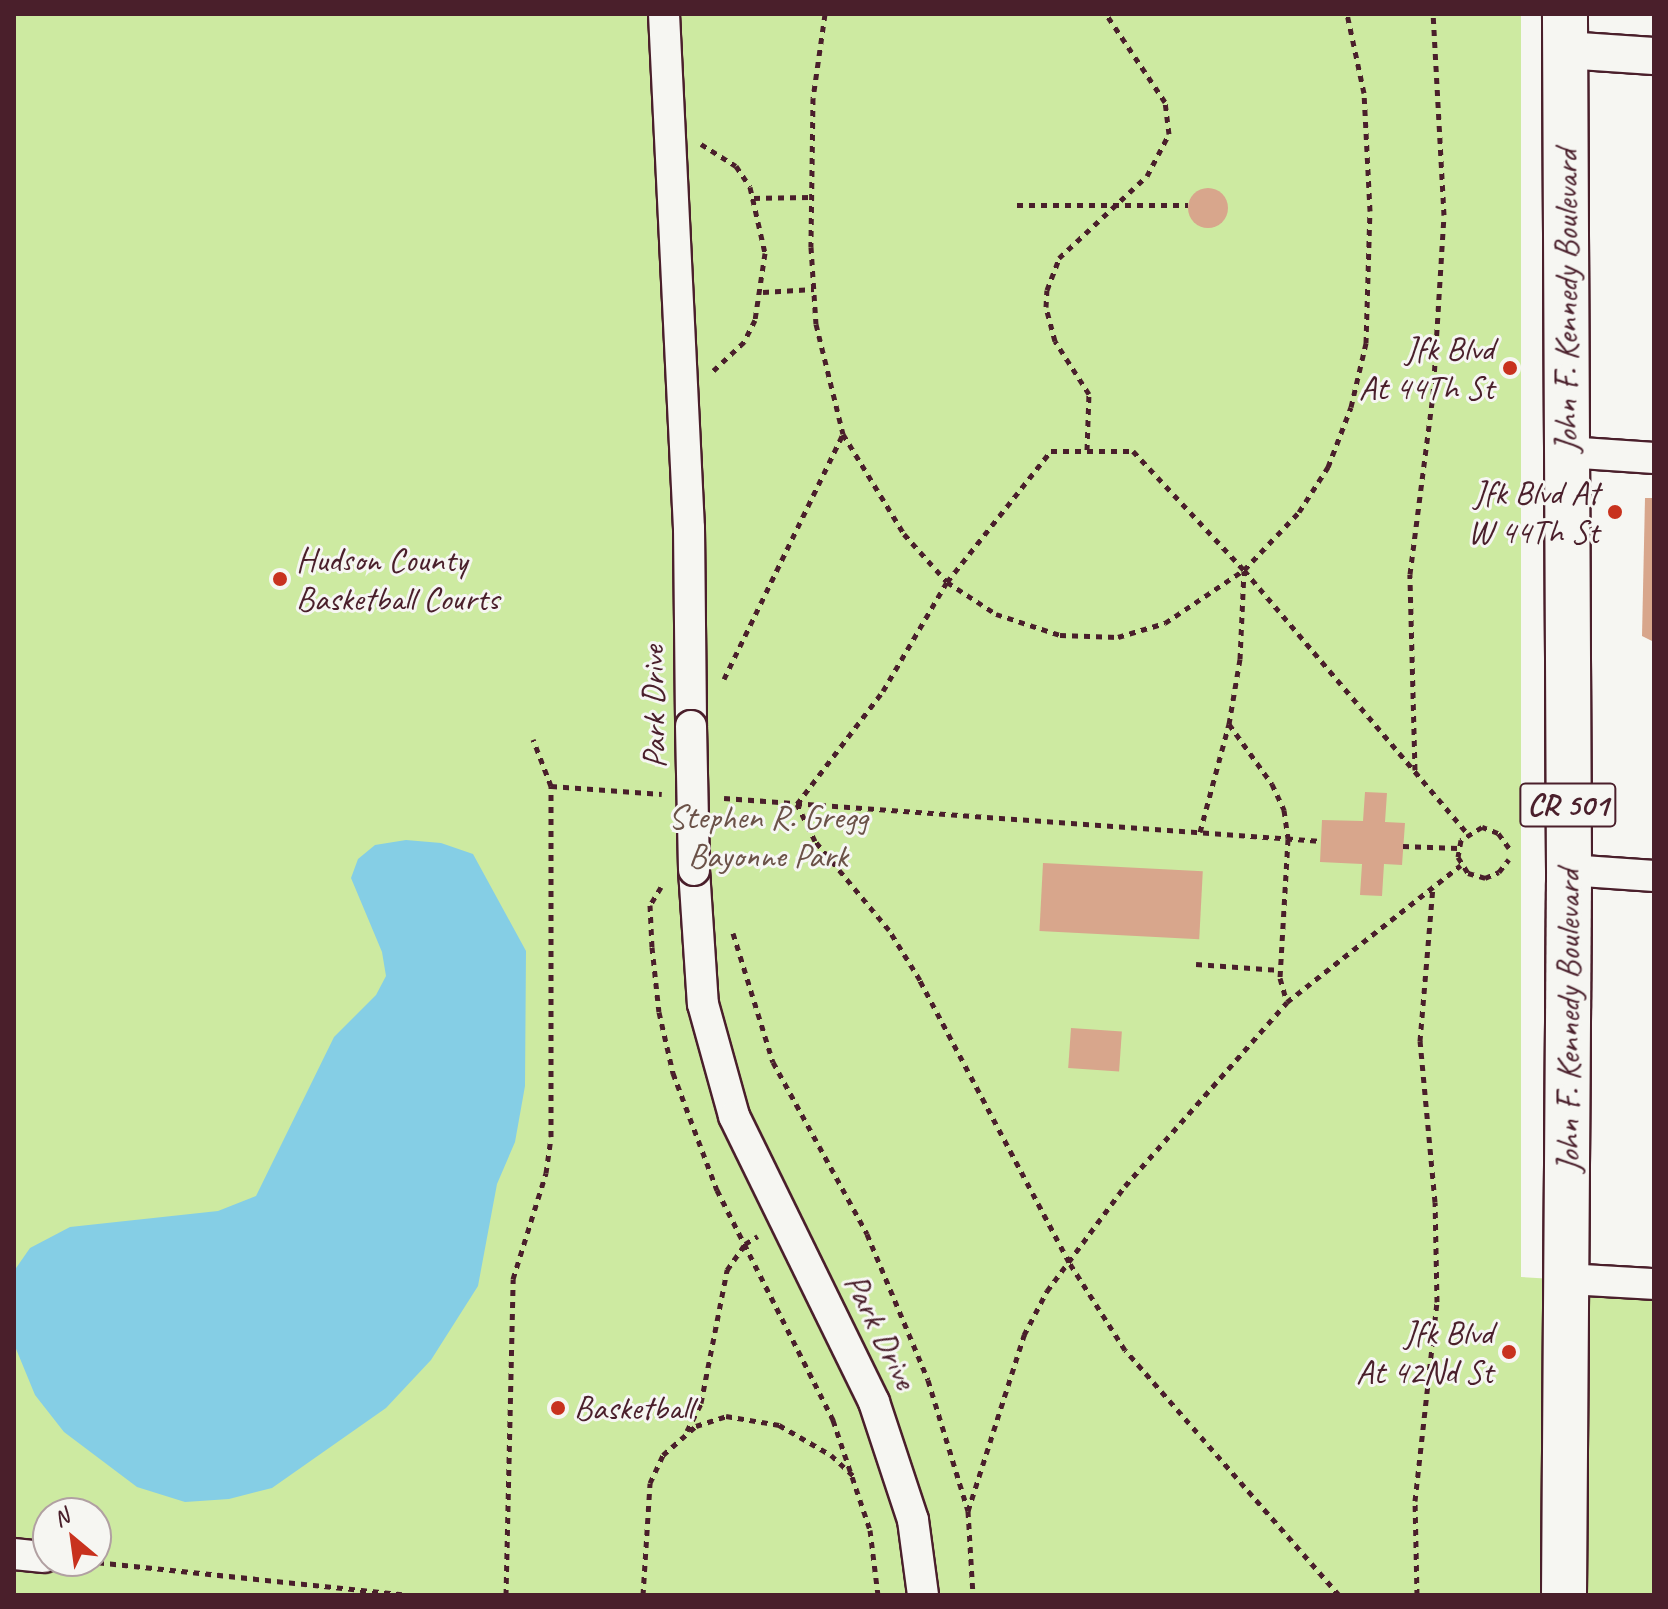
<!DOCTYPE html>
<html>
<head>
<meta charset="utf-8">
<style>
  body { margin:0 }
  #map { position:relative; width:1668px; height:1609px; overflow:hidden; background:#f6f6f2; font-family:Caveat,sans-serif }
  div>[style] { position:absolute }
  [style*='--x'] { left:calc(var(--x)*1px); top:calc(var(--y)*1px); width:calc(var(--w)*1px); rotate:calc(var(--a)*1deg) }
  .green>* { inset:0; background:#cdeaa1 }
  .water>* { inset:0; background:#85cee5 }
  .building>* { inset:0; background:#d8a68c; transform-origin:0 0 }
  .round { border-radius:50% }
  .path>* { height:5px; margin-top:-2.5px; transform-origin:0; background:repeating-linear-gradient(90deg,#4a1f2b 0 6px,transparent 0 12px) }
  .roads { filter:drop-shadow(2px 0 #4a1f2b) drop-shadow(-2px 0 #4a1f2b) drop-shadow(0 2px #4a1f2b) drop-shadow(0 -2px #4a1f2b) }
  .minor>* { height:30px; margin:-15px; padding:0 15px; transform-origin:15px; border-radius:15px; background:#f6f6f2 }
  .tertiary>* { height:36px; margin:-18px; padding:0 18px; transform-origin:18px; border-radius:18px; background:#f6f6f2 }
  .primary>* { height:44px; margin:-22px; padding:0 22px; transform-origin:22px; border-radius:22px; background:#f6f6f2 }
  .bridges { filter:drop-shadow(2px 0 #4a1f2b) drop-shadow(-2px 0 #4a1f2b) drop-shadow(0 2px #4a1f2b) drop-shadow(0 -2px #4a1f2b) }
  .minor-bridge>* { height:30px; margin:-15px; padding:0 15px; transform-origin:15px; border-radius:15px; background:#f6f6f2 }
  .dots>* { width:22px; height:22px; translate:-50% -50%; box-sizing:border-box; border:4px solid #f6f6f2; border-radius:50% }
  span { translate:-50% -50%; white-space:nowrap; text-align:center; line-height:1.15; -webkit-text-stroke:6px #f6f6f2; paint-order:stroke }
  .shield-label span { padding:2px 6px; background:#f6f6f2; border:2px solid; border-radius:6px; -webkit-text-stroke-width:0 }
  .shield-label { font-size:32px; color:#4a1f2b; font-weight:700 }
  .street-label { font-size:34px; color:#4a1f2b }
  .poi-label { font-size:34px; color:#4a1f2b }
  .right { translate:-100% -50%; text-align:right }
  .left { translate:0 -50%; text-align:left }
  .park-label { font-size:34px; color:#6b5248 }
  .frame { position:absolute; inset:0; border:16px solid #4a1f2b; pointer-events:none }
  .north { position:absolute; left:32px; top:1497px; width:80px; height:80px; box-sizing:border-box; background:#f6f6f2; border:2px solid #b1a0a2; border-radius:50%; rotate:331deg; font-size:22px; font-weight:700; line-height:32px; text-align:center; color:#4a1f2b }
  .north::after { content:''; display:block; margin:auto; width:28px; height:36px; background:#c8321e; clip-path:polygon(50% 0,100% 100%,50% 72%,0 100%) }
</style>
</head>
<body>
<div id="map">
  <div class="green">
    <i style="clip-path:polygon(evenodd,14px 14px,1521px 14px,1521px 1277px,1654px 1285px,1654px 1595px,14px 1595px,14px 14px,48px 1513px,96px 1513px,96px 1561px,48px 1561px,48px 1513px)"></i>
  </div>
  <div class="water">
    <i style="clip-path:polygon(406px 840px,441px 843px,473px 854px,526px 951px,525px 1086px,515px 1142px,497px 1184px,478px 1286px,431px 1360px,386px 1408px,272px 1488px,229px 1499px,185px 1502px,137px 1487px,64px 1432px,35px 1395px,14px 1344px,14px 1271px,30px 1248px,70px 1227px,218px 1211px,256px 1196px,334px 1037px,376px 995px,386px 976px,382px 952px,351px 878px,358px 859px,375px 845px)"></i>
  </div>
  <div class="building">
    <i class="round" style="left:1188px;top:188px;width:40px;height:40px"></i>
    <i style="clip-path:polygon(1645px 498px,1654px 498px,1654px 642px,1642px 636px)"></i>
    <i style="clip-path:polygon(1365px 792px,1387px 793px,1385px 822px,1405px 823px,1402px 865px,1384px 864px,1382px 896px,1360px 895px,1362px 864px,1320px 862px,1322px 820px,1363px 821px)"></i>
    <i style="left:1043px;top:863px;width:160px;height:68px;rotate:3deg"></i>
    <i style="left:1071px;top:1028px;width:51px;height:40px;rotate:4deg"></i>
  </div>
  <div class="path">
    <i style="--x:825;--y:14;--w:85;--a:98.1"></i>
    <i style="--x:813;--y:98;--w:149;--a:90.8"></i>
    <i style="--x:811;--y:247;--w:77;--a:86.3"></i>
    <i style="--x:816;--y:324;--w:113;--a:76.2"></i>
    <i style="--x:843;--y:434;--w:117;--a:58.6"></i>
    <i style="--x:904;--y:534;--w:64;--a:48.1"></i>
    <i style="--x:947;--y:582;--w:59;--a:33.1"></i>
    <i style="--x:996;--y:614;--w:67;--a:18.2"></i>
    <i style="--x:1060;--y:635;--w:58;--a:2"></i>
    <i style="--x:1118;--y:637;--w:49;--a:-16.6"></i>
    <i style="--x:1165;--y:623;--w:95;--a:-33.9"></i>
    <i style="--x:1244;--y:570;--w:80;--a:-46.5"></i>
    <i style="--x:1299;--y:512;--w:54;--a:-57.2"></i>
    <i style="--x:1328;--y:467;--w:64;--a:-69"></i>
    <i style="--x:1351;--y:407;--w:66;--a:-76.8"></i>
    <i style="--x:1366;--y:343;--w:132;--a:-88.3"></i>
    <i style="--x:1370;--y:211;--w:118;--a:-92.9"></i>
    <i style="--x:1364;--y:93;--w:81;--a:-102.1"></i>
    <i style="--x:701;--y:144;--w:41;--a:32.2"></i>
    <i style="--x:736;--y:166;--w:25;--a:56"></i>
    <i style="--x:750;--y:187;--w:68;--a:77.2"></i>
    <i style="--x:765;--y:253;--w:68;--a:98.5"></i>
    <i style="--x:755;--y:320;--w:25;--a:117"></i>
    <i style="--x:744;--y:342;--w:42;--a:136.9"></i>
    <i style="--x:754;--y:198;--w:57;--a:-1"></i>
    <i style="--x:1017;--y:205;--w:171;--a:0"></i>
    <i style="--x:763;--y:292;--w:51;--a:-3.4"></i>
    <i style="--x:1087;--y:450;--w:56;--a:-88"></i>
    <i style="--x:1089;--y:394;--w:63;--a:-122.7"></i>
    <i style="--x:1055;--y:341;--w:35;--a:-105"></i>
    <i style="--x:1046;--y:307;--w:17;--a:-87"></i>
    <i style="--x:1047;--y:290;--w:34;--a:-69"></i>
    <i style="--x:1059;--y:258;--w:120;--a:-43"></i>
    <i style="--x:1147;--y:176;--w:47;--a:-62.4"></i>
    <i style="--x:1169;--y:134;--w:32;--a:-97"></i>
    <i style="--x:1165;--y:102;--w:106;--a:-123.8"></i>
    <i style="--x:724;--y:679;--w:272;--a:-64.1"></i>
    <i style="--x:1229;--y:724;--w:74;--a:54.4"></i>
    <i style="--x:1272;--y:784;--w:29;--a:65"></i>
    <i style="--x:1284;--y:810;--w:29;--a:82"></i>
    <i style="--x:1288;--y:839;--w:139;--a:93.3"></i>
    <i style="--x:1280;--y:978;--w:25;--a:74"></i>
    <i style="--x:1415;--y:770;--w:196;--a:-91.5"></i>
    <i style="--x:1410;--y:574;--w:180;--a:-82.7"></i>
    <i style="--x:1433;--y:395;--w:180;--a:-86.5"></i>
    <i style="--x:1444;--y:215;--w:201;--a:-93.1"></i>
    <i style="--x:551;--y:786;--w:111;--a:4.1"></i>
    <i style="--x:724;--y:798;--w:599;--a:4.12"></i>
    <i style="--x:1200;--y:832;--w:112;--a:-75"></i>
    <i style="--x:1229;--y:724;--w:66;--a:-80.4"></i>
    <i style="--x:1240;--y:659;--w:88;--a:-87.4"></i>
    <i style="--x:1403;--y:846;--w:55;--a:2.1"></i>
    <i style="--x:1509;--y:848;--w:19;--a:-126"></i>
    <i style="--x:1498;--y:833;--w:17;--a:-159"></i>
    <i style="--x:1482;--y:827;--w:25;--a:148"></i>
    <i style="--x:1461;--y:840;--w:17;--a:100"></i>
    <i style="--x:1458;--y:857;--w:19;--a:58"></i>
    <i style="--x:1468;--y:873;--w:18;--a:16"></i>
    <i style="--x:1485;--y:878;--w:15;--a:-23"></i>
    <i style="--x:1499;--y:872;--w:16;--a:-52"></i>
    <i style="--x:661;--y:887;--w:21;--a:121"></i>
    <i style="--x:650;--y:905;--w:42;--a:87.3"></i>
    <i style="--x:652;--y:947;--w:65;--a:83.9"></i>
    <i style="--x:659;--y:1012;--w:63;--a:77.1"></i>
    <i style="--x:673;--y:1073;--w:125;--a:69.4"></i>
    <i style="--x:717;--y:1190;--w:258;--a:63.2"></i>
    <i style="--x:833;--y:1420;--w:116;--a:71.4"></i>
    <i style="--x:870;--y:1530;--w:65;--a:83"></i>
    <i style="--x:733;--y:933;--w:135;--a:72.8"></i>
    <i style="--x:773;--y:1062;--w:196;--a:61.3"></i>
    <i style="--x:867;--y:1234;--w:158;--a:67.3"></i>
    <i style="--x:928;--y:1380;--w:137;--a:73"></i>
    <i style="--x:968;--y:1511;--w:84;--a:86.6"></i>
    <i style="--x:1196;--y:964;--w:84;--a:4.1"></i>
    <i style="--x:687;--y:1431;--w:31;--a:-63"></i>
    <i style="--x:701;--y:1403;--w:136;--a:-78.9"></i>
    <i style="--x:727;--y:1270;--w:32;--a:-55"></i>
    <i style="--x:745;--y:1244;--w:15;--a:-32"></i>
    <i style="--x:968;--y:1511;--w:185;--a:-72.3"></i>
    <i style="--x:1024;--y:1335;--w:50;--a:-62.4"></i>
    <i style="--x:1047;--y:1291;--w:131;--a:-53.4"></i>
    <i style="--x:1125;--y:1186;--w:245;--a:-48.6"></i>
    <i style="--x:1287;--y:1002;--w:221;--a:-38.2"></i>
    <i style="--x:86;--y:1561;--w:325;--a:6"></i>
    <i style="--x:506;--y:1595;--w:316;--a:-88.7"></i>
    <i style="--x:513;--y:1279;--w:111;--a:-72.7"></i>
    <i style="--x:546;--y:1173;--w:36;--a:-82"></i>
    <i style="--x:551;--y:1137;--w:351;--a:-90"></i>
    <i style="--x:551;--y:786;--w:50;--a:-111"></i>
    <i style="--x:643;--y:1595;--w:112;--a:-86.4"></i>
    <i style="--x:650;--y:1483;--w:31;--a:-65"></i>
    <i style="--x:663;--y:1455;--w:44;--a:-41.3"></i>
    <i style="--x:696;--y:1426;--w:32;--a:-18"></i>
    <i style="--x:726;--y:1416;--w:54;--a:9.6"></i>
    <i style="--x:779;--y:1425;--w:60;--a:30"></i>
    <i style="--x:831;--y:1455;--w:33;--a:43"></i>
    <i style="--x:1339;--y:1595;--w:325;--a:-131.1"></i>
    <i style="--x:1125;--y:1350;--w:104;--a:-122.5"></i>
    <i style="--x:1069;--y:1262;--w:319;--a:-117.9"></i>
    <i style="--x:920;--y:980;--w:59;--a:-121.8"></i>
    <i style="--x:889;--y:930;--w:116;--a:-129.7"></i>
    <i style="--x:815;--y:841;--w:41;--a:-115.9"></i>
    <i style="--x:797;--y:804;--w:142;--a:-52.7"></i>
    <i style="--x:883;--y:691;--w:126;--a:-59.6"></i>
    <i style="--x:947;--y:582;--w:167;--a:-51.6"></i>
    <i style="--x:1051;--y:451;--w:82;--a:0"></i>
    <i style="--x:1133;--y:451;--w:163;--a:47"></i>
    <i style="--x:1244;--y:570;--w:345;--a:49.7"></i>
    <i style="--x:1417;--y:1595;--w:94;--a:-91.2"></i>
    <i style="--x:1415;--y:1501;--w:200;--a:-83.7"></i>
    <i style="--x:1437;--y:1302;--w:100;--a:-91.1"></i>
    <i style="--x:1435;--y:1202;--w:162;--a:-95.3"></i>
    <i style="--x:1420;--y:1041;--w:155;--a:-85.2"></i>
  </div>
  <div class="roads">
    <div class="minor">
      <i style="--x:664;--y:14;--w:515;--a:87.22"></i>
      <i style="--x:689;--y:528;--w:198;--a:89.4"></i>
      <i style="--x:1567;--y:452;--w:87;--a:3.9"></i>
      <i style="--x:694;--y:870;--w:134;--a:86.2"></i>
      <i style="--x:703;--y:1004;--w:116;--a:74.5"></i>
      <i style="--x:734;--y:1116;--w:318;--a:63.9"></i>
      <i style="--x:874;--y:1402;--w:124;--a:71.7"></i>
      <i style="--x:913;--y:1520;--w:76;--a:82.4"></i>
      <i style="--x:1569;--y:870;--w:85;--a:4"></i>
      <i style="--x:1567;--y:1279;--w:87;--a:3.3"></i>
      <i style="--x:14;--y:1554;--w:30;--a:6"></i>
    </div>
    <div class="tertiary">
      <i style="--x:1565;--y:50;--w:89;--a:3.9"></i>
    </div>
    <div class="primary">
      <i style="--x:1564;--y:1595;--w:725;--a:-89.6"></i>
      <i style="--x:1569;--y:870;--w:856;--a:-90.27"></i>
    </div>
  </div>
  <div class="bridges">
    <div class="minor-bridge">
      <i style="--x:691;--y:726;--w:144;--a:88.8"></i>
    </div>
  </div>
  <div class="dots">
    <i style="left:1510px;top:368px;background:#c8321e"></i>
    <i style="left:1615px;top:512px;background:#c8321e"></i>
    <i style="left:280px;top:579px;background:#c8321e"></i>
    <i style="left:1509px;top:1352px;background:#c8321e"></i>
    <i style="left:558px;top:1408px;background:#c8321e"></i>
  </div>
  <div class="shield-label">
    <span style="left:1568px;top:805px">CR 501</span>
  </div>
  <div class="street-label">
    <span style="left:1566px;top:301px;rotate:-90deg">John F. Kennedy Boulevard</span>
    <span style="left:653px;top:707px;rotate:-91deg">Park Drive</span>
    <span style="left:1568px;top:1021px;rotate:-90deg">John F. Kennedy Boulevard</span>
    <span style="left:881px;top:1331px;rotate:64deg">Park Drive</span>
  </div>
  <div class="poi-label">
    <span class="right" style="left:1494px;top:368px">Jfk Blvd<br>At 44Th St</span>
    <span class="right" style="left:1599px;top:512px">Jfk Blvd At<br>W 44Th St</span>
    <span class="left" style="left:296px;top:579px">Hudson County<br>Basketball Courts</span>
    <span class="right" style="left:1493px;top:1352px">Jfk Blvd<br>At 42Nd St</span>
    <span class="left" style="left:574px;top:1408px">Basketball</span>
  </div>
  <div class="park-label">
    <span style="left:768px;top:836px">Stephen R. Gregg<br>Bayonne Park</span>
  </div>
  <div class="frame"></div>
  <div class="north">N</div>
</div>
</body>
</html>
